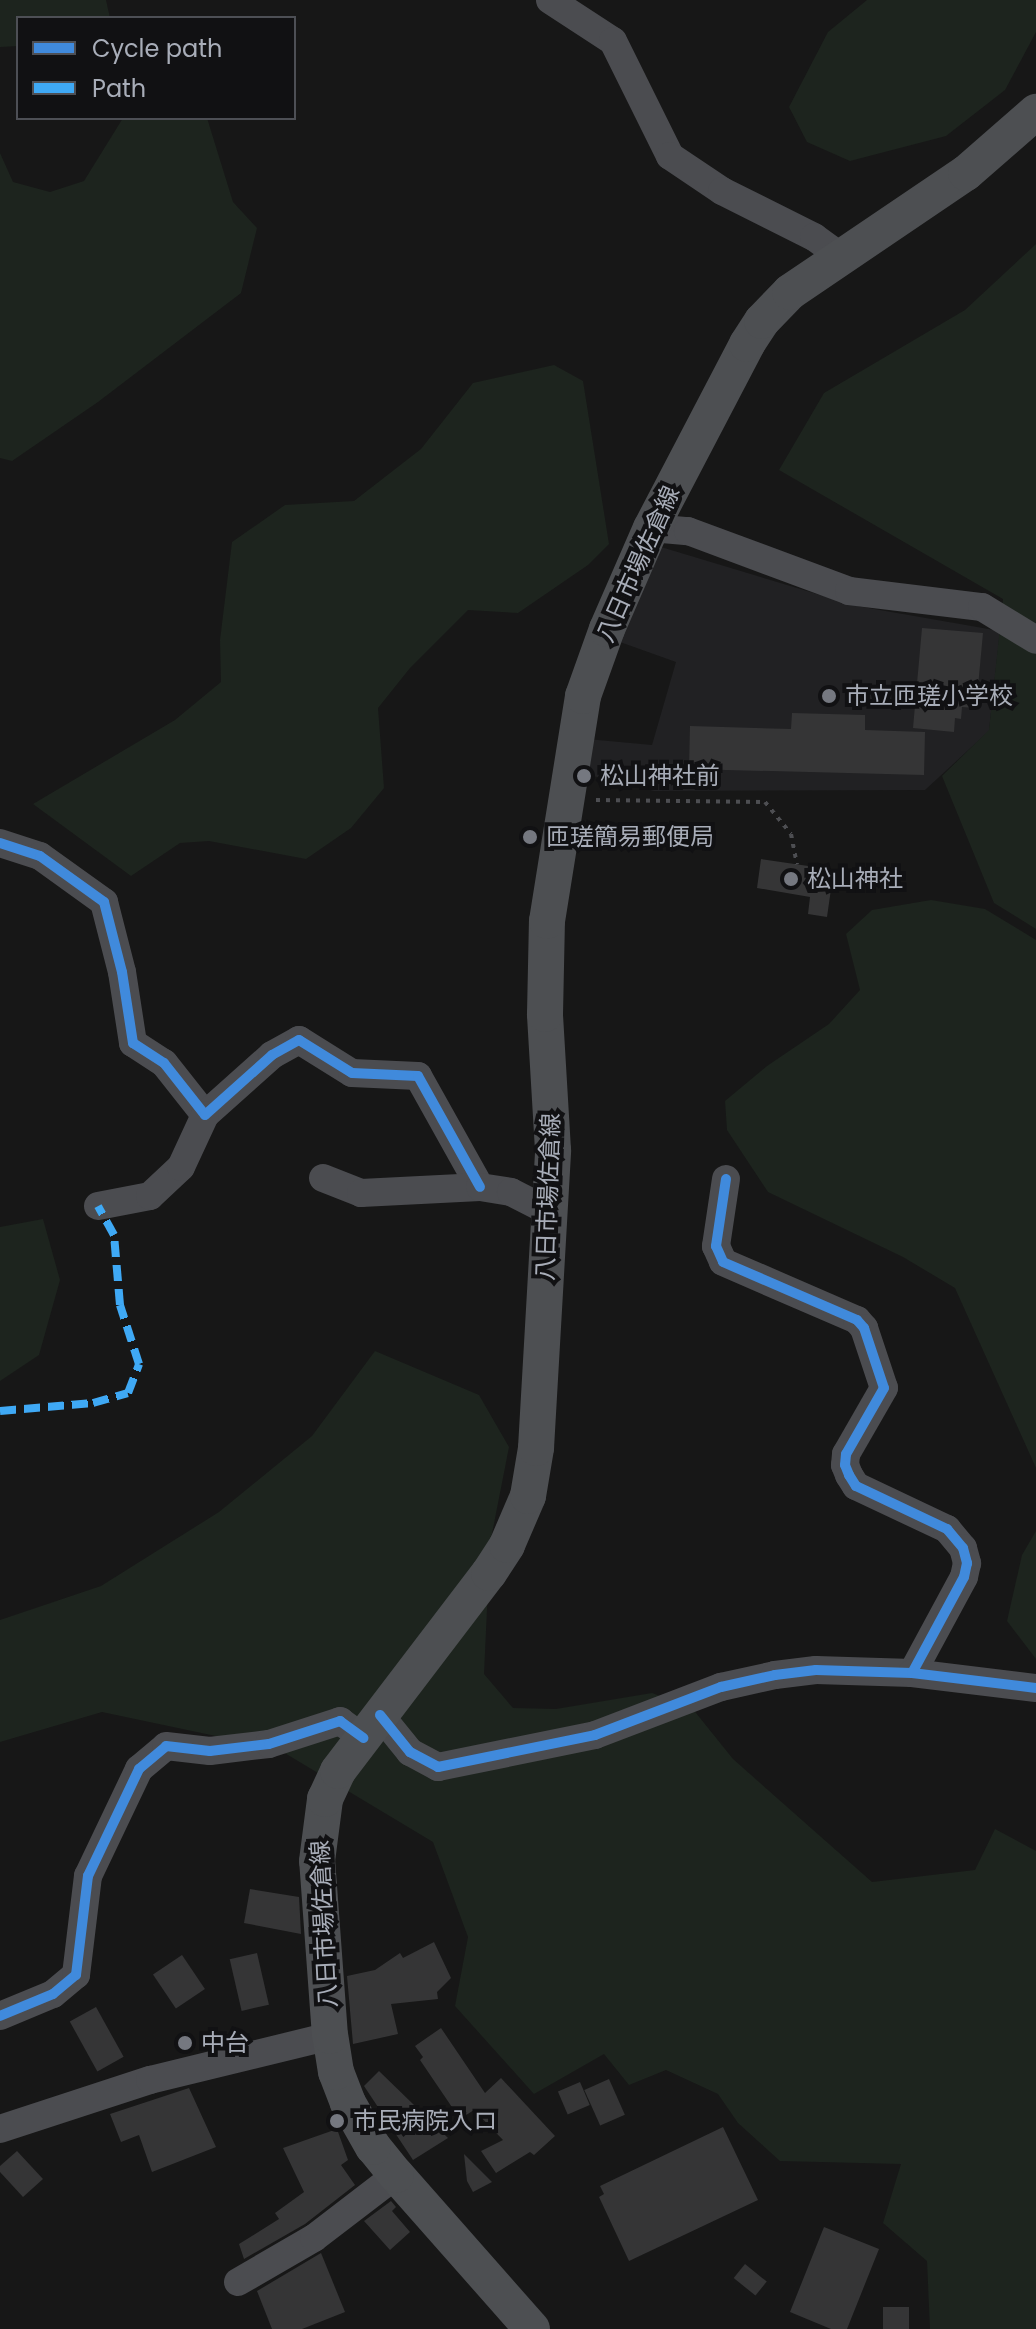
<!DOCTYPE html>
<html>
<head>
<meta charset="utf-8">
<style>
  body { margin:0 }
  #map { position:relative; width:1036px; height:2329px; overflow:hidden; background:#171717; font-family:Poppins,"Noto Sans JP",sans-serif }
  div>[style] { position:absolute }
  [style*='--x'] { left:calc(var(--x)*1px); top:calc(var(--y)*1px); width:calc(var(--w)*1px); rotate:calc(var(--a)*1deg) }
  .built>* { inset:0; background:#212123 }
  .green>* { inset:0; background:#1d241e }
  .building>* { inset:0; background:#353536; transform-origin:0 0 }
  .path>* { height:4px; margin-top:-2px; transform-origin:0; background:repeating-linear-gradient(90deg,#4d4e52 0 4px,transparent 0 10px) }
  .minor>* { height:28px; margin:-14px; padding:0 14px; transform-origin:14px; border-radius:14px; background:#4b4c50 }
  .major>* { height:36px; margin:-18px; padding:0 18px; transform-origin:18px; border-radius:18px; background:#4d4f52 }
  .quiet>* { height:8px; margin-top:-4px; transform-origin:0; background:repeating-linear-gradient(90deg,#3fa9f5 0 16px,transparent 0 24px) }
  .cycleway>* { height:10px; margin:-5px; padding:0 5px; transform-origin:5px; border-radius:5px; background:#408adc }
  .dots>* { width:22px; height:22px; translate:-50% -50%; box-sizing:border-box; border:4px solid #111113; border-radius:50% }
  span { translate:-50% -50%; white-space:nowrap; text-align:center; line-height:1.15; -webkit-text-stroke:8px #111113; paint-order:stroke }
  .street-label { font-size:24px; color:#a8adb8 }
  .poi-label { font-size:24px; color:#a8adb8 }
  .left { translate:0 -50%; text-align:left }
  .legend { position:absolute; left:16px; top:16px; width:280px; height:104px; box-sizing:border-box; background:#111113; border:2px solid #4d4f55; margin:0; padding:10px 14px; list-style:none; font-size:24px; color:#a8adb8 }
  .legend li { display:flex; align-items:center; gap:16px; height:40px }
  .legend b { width:40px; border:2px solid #4d4f55 }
</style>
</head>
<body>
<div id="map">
  <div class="built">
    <i style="clip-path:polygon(661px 547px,857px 606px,1000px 631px,989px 731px,925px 790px,654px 791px,581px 773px,587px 739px,652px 745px,676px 662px,620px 642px)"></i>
  </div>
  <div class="green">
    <i style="clip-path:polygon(0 0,106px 0,110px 18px,18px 18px,18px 46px,0 47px)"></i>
    <i style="clip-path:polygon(867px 0,1036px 0,1036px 32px,1005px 90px,946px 136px,850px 161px,807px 142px,789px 107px,828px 32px)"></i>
    <i style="clip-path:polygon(123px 118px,207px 118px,233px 202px,257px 228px,241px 293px,98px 402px,12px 461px,0 458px,0 153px,13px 182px,50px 192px,84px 181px)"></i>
    <i style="clip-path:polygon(1036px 244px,1036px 929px,994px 903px,942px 776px,989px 730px,1003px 599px,779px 470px,824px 393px,965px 310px)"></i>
    <i style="clip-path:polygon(554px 365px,583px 381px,609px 544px,588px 565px,518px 613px,468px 610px,410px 668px,378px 708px,384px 788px,351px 828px,306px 859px,209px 841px,180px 843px,131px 876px,33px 804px,175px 720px,221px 682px,220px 640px,232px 542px,285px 505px,354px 501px,421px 449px,473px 383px)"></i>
    <i style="clip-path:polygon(931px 900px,985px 909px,1036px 940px,1036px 1468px,955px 1288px,903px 1257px,768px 1192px,727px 1130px,725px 1101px,767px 1066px,829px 1024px,860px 990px,846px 934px,872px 910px)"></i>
    <i style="clip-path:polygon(43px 1219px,60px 1280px,39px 1355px,0 1381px,0 1227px)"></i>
    <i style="clip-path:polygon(375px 1351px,479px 1395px,509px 1447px,490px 1544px,484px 1674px,513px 1708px,556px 1709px,652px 1693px,692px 1708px,733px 1759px,872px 1882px,975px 1870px,995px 1829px,1036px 1851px,1036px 2329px,930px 2329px,927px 2261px,883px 2223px,901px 2164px,780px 2161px,738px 2123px,718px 2094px,666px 2070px,629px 2085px,604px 2054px,534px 2094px,455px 2006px,468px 1937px,433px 1842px,278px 1749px,102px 1712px,0 1742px,0 1620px,101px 1586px,219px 1512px,312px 1436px)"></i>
    <i style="clip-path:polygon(1036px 1531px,1036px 1659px,1007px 1621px,1022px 1555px)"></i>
  </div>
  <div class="building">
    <i style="clip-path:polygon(922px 628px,983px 633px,976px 708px,962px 707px,961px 719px,955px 718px,954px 732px,913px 728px)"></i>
    <i style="clip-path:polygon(792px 713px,865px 715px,865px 730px,925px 732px,924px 775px,689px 769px,690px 726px,791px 729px)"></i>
    <i style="clip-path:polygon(761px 859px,815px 867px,813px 879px,832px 882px,827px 917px,808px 914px,810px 897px,757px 888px)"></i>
    <i style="clip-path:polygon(250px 1889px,299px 1897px,301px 1934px,244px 1923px)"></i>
    <i style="clip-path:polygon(434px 1942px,451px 1978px,437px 1992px,438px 1999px,391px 2004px,398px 2034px,353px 2044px,347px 1976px,375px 1970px,400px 1953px,403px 1958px)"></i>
    <i style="left:257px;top:1953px;width:53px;height:28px;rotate:77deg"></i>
    <i style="left:182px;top:1955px;width:41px;height:35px;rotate:56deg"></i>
    <i style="left:96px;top:2007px;width:57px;height:30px;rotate:61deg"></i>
    <i style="clip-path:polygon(441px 2028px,485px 2093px,501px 2078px,555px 2136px,534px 2155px,530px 2152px,496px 2173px,481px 2151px,503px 2140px,474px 2110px,460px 2119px,420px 2060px,423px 2057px,415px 2046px)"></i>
    <i style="clip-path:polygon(379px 2071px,448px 2138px,413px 2160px,364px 2086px)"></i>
    <i style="left:609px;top:2079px;width:39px;height:27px;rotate:66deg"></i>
    <i style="left:580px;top:2082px;width:25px;height:24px;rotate:67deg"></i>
    <i style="clip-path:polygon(189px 2088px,216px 2147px,152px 2172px,139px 2135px,121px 2142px,110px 2114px)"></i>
    <i style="clip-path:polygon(723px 2127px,758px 2200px,629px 2261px,599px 2197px,604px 2194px,600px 2186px)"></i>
    <i style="clip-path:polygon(337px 2129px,348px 2160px,341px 2165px,355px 2185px,305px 2224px,244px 2259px,239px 2244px,279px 2219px,275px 2213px,304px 2192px,283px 2148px)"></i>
    <i style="clip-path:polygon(17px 2151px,43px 2179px,23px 2197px,0 2172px,0 2166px)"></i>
    <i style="clip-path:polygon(464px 2154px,492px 2182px,473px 2192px,467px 2181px)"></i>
    <i style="clip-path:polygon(391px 2201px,396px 2207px,392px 2211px,410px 2232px,390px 2250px,364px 2221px)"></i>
    <i style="clip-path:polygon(824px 2227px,879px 2249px,847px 2329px,831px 2329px,790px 2312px)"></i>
    <i style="clip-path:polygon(321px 2253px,345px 2312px,302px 2329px,272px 2329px,257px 2291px)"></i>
    <i style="left:745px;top:2264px;width:28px;height:18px;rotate:39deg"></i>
    <i style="left:883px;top:2307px;width:26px;height:22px"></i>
  </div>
  <div class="path">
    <i style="--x:596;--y:800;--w:169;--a:0.7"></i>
    <i style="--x:765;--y:802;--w:41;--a:50.9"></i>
    <i style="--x:791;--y:834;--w:31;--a:79"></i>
  </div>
  <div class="minor">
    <i style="--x:550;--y:0;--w:75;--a:33.1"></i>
    <i style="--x:613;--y:41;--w:128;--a:63.6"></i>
    <i style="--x:670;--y:156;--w:63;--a:33.9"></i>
    <i style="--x:722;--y:191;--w:103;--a:26.6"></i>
    <i style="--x:814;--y:237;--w:32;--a:36"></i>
    <i style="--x:651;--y:528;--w:37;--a:5"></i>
    <i style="--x:688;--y:531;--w:172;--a:20.4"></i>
    <i style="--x:849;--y:591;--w:134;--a:6.9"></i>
    <i style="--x:982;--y:607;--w:63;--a:31.4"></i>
    <i style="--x:0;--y:843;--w:42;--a:18"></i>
    <i style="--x:40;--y:856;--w:79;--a:35.7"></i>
    <i style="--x:104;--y:902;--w:72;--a:75.6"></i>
    <i style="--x:122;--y:972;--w:72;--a:81.2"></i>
    <i style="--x:133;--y:1043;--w:37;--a:33"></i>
    <i style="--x:164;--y:1063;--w:66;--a:51.7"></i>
    <i style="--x:205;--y:1115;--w:90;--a:-41.8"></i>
    <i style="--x:272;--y:1055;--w:31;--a:-29"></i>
    <i style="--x:299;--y:1040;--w:62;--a:31.9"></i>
    <i style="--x:352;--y:1073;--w:66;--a:2.6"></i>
    <i style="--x:418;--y:1076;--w:127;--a:60.8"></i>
    <i style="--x:323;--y:1178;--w:41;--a:21.5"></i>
    <i style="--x:361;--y:1193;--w:119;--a:-2.9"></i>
    <i style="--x:480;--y:1187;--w:31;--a:9"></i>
    <i style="--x:511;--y:1192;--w:44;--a:27.1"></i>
    <i style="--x:726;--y:1179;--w:68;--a:98.5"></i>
    <i style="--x:716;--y:1246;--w:17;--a:66"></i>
    <i style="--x:723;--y:1262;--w:146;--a:23.4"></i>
    <i style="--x:857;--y:1320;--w:11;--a:49"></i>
    <i style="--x:864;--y:1328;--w:63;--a:71.6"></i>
    <i style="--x:884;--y:1388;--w:76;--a:119.9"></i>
    <i style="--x:846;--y:1454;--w:11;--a:95"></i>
    <i style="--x:845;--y:1465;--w:11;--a:68"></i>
    <i style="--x:849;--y:1475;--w:13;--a:58"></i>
    <i style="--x:856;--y:1486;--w:101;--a:25.3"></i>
    <i style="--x:947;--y:1529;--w:25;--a:50"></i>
    <i style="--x:963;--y:1548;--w:16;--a:75"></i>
    <i style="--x:967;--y:1563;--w:14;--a:102"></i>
    <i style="--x:964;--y:1577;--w:109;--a:118.4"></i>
    <i style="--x:98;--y:1206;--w:53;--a:-10.9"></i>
    <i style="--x:150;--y:1196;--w:42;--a:-43.1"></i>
    <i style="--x:181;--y:1167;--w:57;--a:-65.2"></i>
    <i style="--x:380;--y:1715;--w:48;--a:51"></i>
    <i style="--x:410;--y:1752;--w:32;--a:28"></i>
    <i style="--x:438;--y:1767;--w:160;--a:-11.5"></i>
    <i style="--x:595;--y:1735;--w:135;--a:-20.9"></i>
    <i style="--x:721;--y:1687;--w:55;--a:-12.5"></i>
    <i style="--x:775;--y:1675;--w:41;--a:-7"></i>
    <i style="--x:816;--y:1670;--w:96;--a:1.8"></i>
    <i style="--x:912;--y:1673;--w:125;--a:6.9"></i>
    <i style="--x:0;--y:2016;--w:57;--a:-22.5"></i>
    <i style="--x:53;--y:1994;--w:30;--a:-40"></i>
    <i style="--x:76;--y:1975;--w:100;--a:-83.1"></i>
    <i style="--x:88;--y:1876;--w:119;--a:-64.5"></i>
    <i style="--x:139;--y:1769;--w:35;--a:-40"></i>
    <i style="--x:166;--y:1746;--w:44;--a:6.5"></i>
    <i style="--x:210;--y:1751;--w:59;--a:-6.8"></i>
    <i style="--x:269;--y:1744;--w:75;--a:-17.9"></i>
    <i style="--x:340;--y:1721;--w:29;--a:36"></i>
    <i style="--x:0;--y:2129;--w:158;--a:-18.1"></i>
    <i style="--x:150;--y:2080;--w:185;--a:-13.7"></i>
    <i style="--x:238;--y:2282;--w:88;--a:-30.1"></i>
    <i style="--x:314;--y:2238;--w:103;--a:-37.5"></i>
  </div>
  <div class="major">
    <i style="--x:532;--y:2329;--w:205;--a:-131.4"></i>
    <i style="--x:396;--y:2175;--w:36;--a:-129"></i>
    <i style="--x:373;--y:2147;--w:51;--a:-119.6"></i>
    <i style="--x:348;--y:2103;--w:33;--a:-111"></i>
    <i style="--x:336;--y:2072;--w:36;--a:-99"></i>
    <i style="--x:330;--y:2036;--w:175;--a:-94.2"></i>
    <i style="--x:317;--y:1861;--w:63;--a:-82.6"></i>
    <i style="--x:325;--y:1799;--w:31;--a:-65"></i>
    <i style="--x:338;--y:1771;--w:249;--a:-52.7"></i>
    <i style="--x:489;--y:1573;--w:33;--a:-57"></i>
    <i style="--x:507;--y:1545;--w:53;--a:-66.8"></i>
    <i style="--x:528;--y:1496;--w:49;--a:-80.5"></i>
    <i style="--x:536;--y:1448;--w:298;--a:-86.7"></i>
    <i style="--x:553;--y:1150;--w:136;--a:-93.4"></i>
    <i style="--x:545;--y:1014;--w:93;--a:-88.8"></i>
    <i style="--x:547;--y:921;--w:228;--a:-80.9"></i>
    <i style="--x:583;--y:696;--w:71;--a:-70.3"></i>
    <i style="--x:607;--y:629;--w:110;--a:-66.5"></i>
    <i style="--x:651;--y:528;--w:208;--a:-62.4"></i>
    <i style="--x:747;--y:344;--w:27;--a:-57"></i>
    <i style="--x:762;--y:321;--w:40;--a:-46"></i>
    <i style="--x:790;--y:292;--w:212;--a:-34.1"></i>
    <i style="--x:966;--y:173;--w:93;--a:-41.1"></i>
  </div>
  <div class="quiet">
    <i style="--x:0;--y:1411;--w:93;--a:-4.9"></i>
    <i style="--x:93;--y:1403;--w:36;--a:-16"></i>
    <i style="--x:128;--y:1393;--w:31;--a:-69"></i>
    <i style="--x:139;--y:1364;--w:62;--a:-107.9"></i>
    <i style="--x:120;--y:1305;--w:70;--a:-94.9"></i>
    <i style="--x:114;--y:1235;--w:33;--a:-119"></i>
  </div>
  <div class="cycleway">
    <i style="--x:0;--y:843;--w:42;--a:18"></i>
    <i style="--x:40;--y:856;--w:79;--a:35.7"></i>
    <i style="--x:104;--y:902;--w:72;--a:75.6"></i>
    <i style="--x:122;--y:972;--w:72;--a:81.2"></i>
    <i style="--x:133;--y:1043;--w:37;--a:33"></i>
    <i style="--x:164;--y:1063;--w:66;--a:51.7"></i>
    <i style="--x:205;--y:1115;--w:90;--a:-41.8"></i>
    <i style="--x:272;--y:1055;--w:31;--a:-29"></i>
    <i style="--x:299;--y:1040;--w:62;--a:31.9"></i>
    <i style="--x:352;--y:1073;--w:66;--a:2.6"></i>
    <i style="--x:418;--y:1076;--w:127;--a:60.8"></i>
    <i style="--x:726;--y:1179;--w:68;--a:98.5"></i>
    <i style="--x:716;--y:1246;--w:17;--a:66"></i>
    <i style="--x:723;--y:1262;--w:146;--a:23.4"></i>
    <i style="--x:857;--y:1320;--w:11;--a:49"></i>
    <i style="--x:864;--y:1328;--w:63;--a:71.6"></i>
    <i style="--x:884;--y:1388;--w:76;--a:119.9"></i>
    <i style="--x:846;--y:1454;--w:11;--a:95"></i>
    <i style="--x:845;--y:1465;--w:11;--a:68"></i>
    <i style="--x:849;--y:1475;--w:13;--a:58"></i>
    <i style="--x:856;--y:1486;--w:101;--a:25.3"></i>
    <i style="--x:947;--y:1529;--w:25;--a:50"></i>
    <i style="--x:963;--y:1548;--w:16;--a:75"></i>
    <i style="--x:967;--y:1563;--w:14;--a:102"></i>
    <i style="--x:964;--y:1577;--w:109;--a:118.4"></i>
    <i style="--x:380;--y:1715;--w:48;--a:51"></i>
    <i style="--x:410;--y:1752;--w:32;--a:28"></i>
    <i style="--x:438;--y:1767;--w:160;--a:-11.5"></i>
    <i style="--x:595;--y:1735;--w:135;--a:-20.9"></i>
    <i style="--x:721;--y:1687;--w:55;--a:-12.5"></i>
    <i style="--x:775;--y:1675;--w:41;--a:-7"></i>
    <i style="--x:816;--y:1670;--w:96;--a:1.8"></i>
    <i style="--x:912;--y:1673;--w:125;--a:6.9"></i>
    <i style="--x:0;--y:2016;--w:57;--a:-22.5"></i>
    <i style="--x:53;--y:1994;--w:30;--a:-40"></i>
    <i style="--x:76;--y:1975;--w:100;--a:-83.1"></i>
    <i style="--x:88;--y:1876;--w:119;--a:-64.5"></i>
    <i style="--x:139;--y:1769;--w:35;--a:-40"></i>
    <i style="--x:166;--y:1746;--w:44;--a:6.5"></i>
    <i style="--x:210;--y:1751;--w:59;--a:-6.8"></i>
    <i style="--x:269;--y:1744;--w:75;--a:-17.9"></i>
    <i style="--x:340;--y:1721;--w:29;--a:36"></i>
  </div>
  <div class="dots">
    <i style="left:829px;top:696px;background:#757880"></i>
    <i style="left:584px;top:776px;background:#757880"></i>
    <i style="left:530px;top:837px;background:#757880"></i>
    <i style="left:791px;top:879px;background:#757880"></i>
    <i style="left:185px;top:2043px;background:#757880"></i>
    <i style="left:337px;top:2121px;background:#757880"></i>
  </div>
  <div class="street-label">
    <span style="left:638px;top:564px;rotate:-66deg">八日市場佐倉線</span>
    <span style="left:548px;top:1197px;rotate:-88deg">八日市場佐倉線</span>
    <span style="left:324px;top:1924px;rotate:-93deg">八日市場佐倉線</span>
  </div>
  <div class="poi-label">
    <span class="left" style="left:845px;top:696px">市立匝瑳小学校</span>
    <span class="left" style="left:600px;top:776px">松山神社前</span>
    <span class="left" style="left:546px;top:837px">匝瑳簡易郵便局</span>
    <span class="left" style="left:807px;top:879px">松山神社</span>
    <span class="left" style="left:201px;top:2043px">中台</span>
    <span class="left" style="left:353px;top:2121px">市民病院入ロ</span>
  </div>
  <ul class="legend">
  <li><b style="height:10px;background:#408adc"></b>Cycle path</li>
  <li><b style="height:10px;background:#3fa9f5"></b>Path</li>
  </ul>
</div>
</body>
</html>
